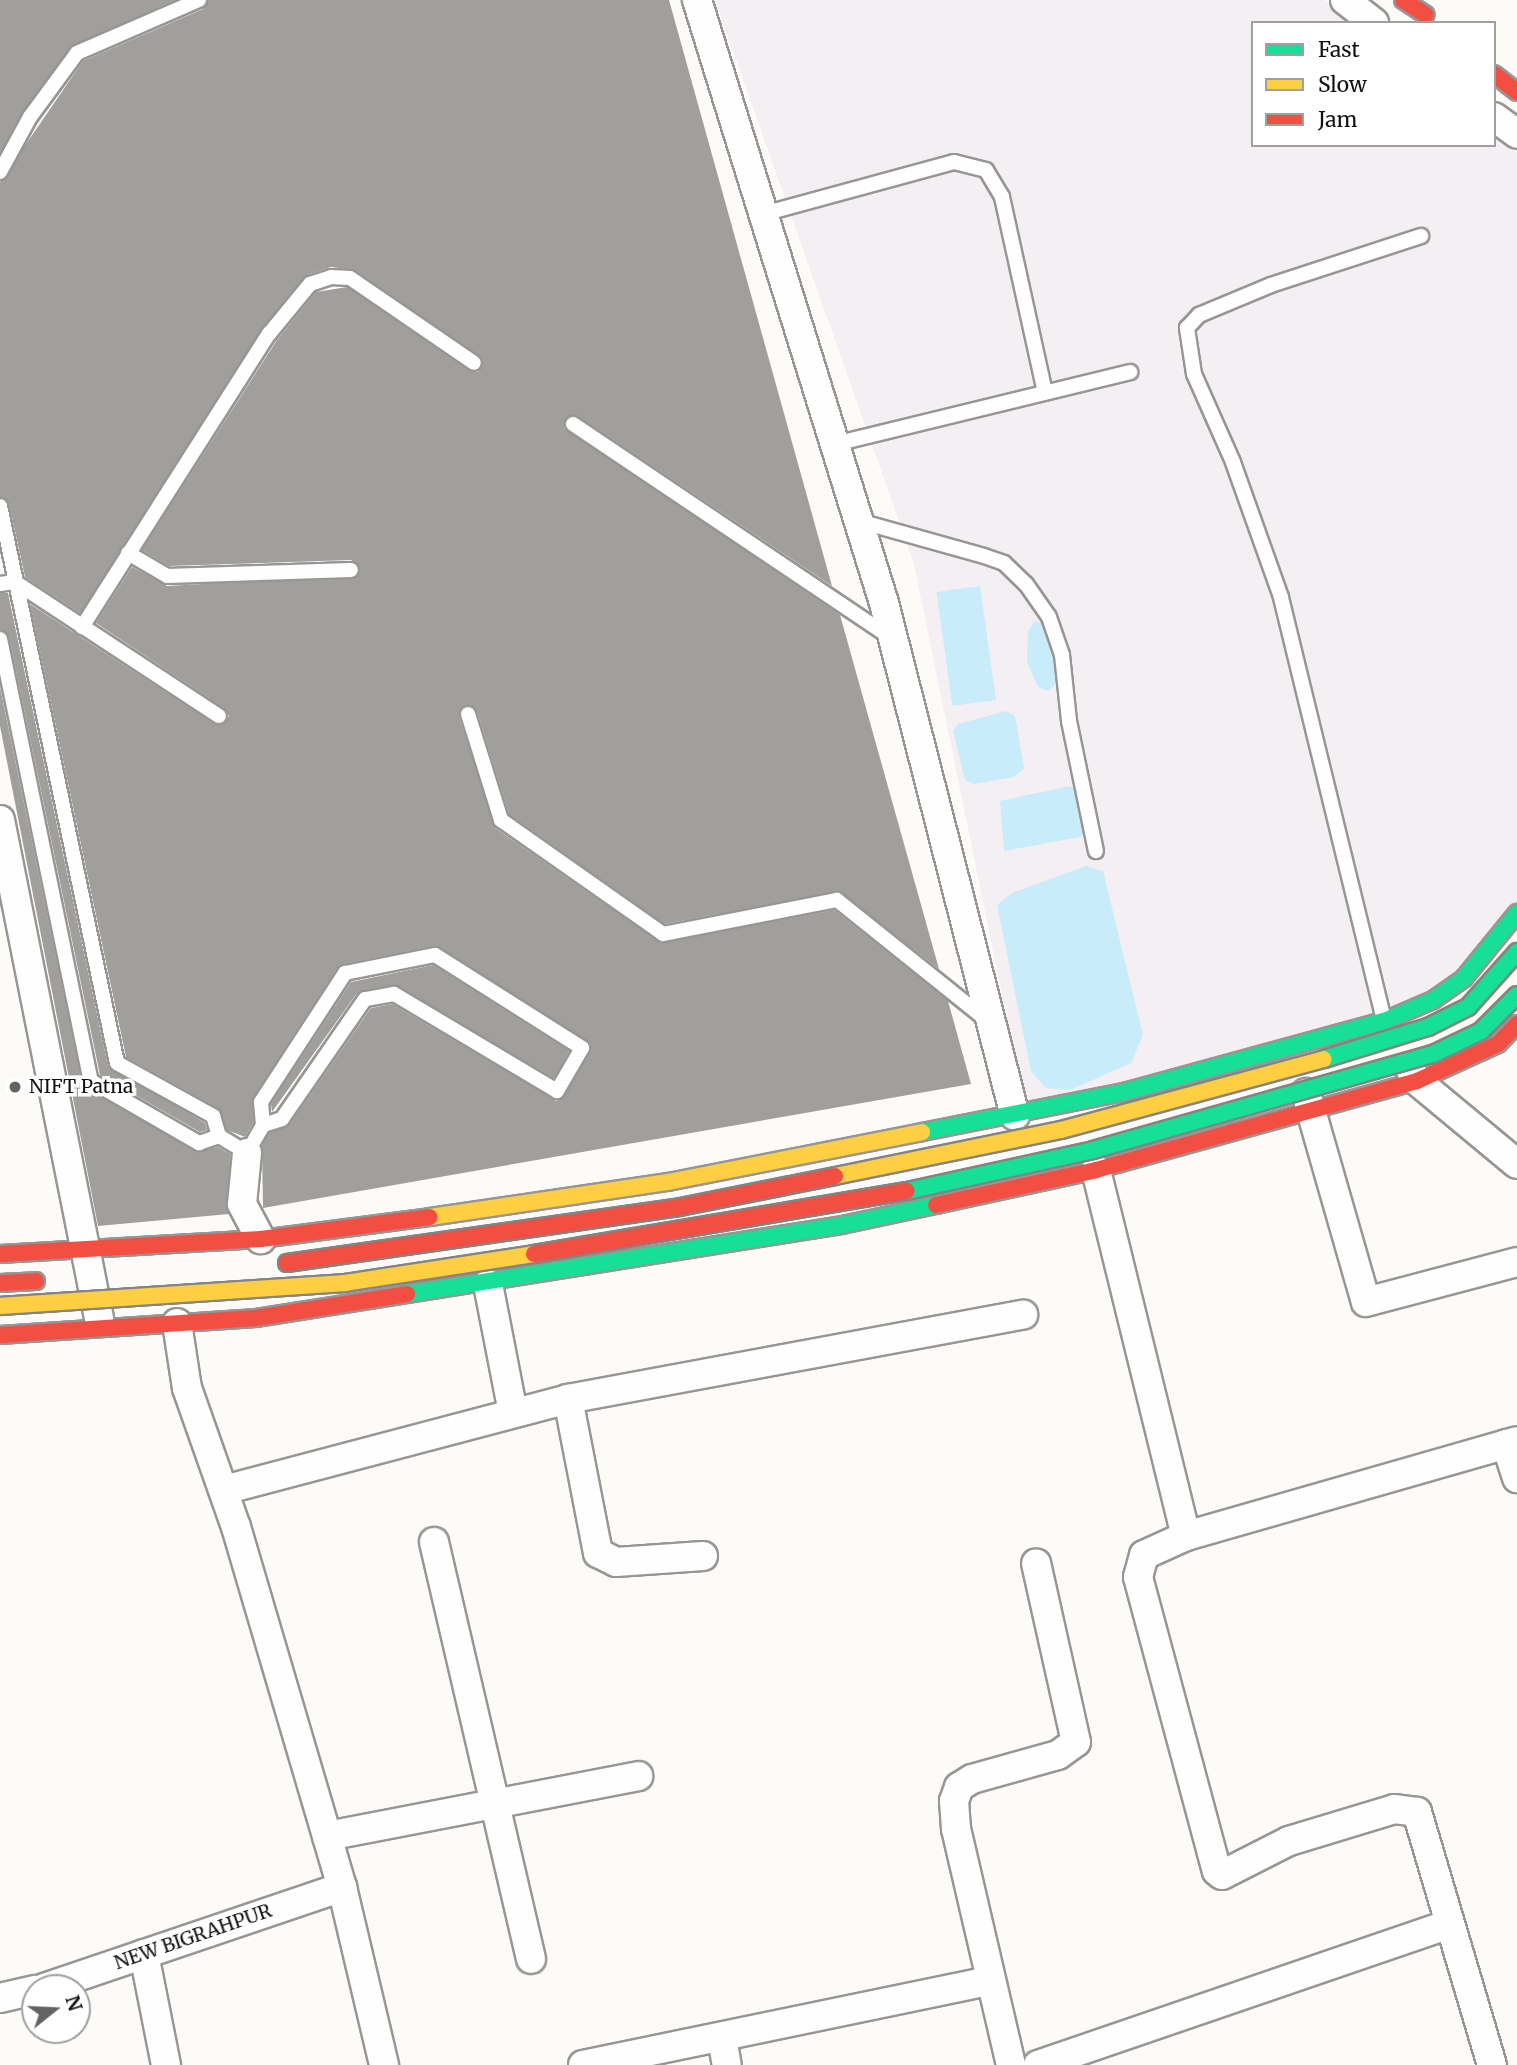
<!DOCTYPE html>
<html>
<head>
<meta charset="utf-8">
<style>
  body { margin:0 }
  #map { position:relative; width:1517px; height:2065px; overflow:hidden; background:#fcfbf7; font-family:Merriweather,serif }
  div>[style] { position:absolute }
  [style*='--x'] { left:calc(var(--x)*1px); top:calc(var(--y)*1px); width:calc(var(--w)*1px); rotate:calc(var(--a)*1deg) }
  .industrial>* { inset:0; background:#f4eff3 }
  .water>* { inset:0; background:#c9ecfa; transform-origin:0 0 }
  .building>* { inset:0; background:#a19f9c }
  .roads { filter:drop-shadow(2px 0 #979695) drop-shadow(-2px 0 #979695) drop-shadow(0 2px #979695) drop-shadow(0 -2px #979695) }
  .lane>* { height:14px; margin:-7px; padding:0 7px; transform-origin:7px; border-radius:7px; background:#fffefe }
  .street>* { height:28px; margin:-14px; padding:0 14px; transform-origin:14px; border-radius:14px; background:#fffefe }
  .fast>* { height:16px; margin:-8px; padding:0 8px; transform-origin:8px; border-radius:8px; background:#16e098 }
  .slow>* { height:16px; margin:-8px; padding:0 8px; transform-origin:8px; border-radius:8px; background:#ffcf43 }
  .jam>* { height:16px; margin:-8px; padding:0 8px; transform-origin:8px; border-radius:8px; background:#f24e42 }
  .bridges { filter:drop-shadow(2px 0 #848482) drop-shadow(-2px 0 #848482) drop-shadow(0 2px #848482) drop-shadow(0 -2px #848482) }
  .fast-bridge>* { height:16px; margin:-8px; padding:0 8px; transform-origin:8px; border-radius:8px; background:#16e098 }
  .slow-bridge>* { height:16px; margin:-8px; padding:0 8px; transform-origin:8px; border-radius:8px; background:#ffcf43 }
  .jam-bridge>* { height:16px; margin:-8px; padding:0 8px; transform-origin:8px; border-radius:8px; background:#f24e42 }
  .dots>* { width:19px; height:19px; translate:-50% -50%; box-sizing:border-box; border:4px solid #fff; border-radius:50% }
  span { translate:-50% -50%; white-space:nowrap; text-align:center; line-height:1.15; -webkit-text-stroke:7px #fff; paint-order:stroke }
  .poi-label { font-size:19px; color:#111 }
  .left { translate:0 -50%; text-align:left }
  .street-label { font-size:19px; color:#111 }
  .legend { position:absolute; left:1251px; top:21px; width:245px; height:126px; box-sizing:border-box; background:#fff; border:2px solid #a0a0a0; margin:0; padding:9px 12px; list-style:none; font-size:21px; color:#111 }
  .legend li { display:flex; align-items:center; gap:14px; height:35px }
  .legend b { width:35px; border:2px solid #a0a0a0 }
  .north { position:absolute; left:21px; top:1974px; width:70px; height:70px; box-sizing:border-box; background:#fff; border:2px solid #a0a0a0; border-radius:50%; rotate:72deg; font-size:19px; font-weight:700; line-height:28px; text-align:center; color:#111 }
  .north::after { content:''; display:block; margin:auto; width:24px; height:32px; background:#636362; clip-path:polygon(50% 0,100% 100%,50% 72%,0 100%) }
</style>
</head>
<body>
<div id="map">
  <div class="industrial">
    <i style="clip-path:polygon(715px 0,1325px 0,1353px 23px,1253px 23px,1253px 145px,1494px 145px,1494px 135px,1517px 153px,1517px 907px,1454px 980px,1344px 1040px,1025px 1107px,914px 564px)"></i>
  </div>
  <div class="water">
    <i style="left:980px;top:586px;width:115px;height:44px;rotate:82deg"></i>
    <i style="clip-path:polygon(1034px 621px,1042px 623px,1054px 647px,1057px 683px,1048px 691px,1038px 687px,1027px 662px,1028px 632px)"></i>
    <i style="clip-path:polygon(1006px 711px,1015px 716px,1024px 768px,1014px 777px,974px 784px,965px 780px,953px 731px,958px 724px)"></i>
    <i style="clip-path:polygon(1070px 786px,1082px 794px,1090px 830px,1080px 837px,1004px 851px,1000px 801px)"></i>
    <i style="clip-path:polygon(1086px 866px,1103px 871px,1143px 1035px,1131px 1063px,1070px 1090px,1046px 1088px,1031px 1071px,997px 905px,1012px 893px)"></i>
  </div>
  <div class="building">
    <i style="clip-path:polygon(0 0,175px 0,70px 47px,0 152px)"></i>
    <i style="clip-path:polygon(208px 0,669px 0,832px 586px,578px 416px,568px 416px,564px 428px,840px 615px,939px 969px,839px 891px,665px 924px,509px 814px,477px 711px,465px 705px,459px 717px,495px 828px,660px 943px,834px 910px,948px 1001px,971px 1084px,263px 1208px,262px 1146px,269px 1133px,290px 1124px,371px 1008px,392px 1004px,556px 1101px,565px 1096px,591px 1044px,433px 946px,339px 965px,253px 1097px,253px 1123px,245px 1137px,227px 1130px,218px 1108px,126px 1057px,30px 604px,214px 724px,224px 724px,229px 716px,224px 708px,96px 623px,132px 567px,167px 586px,359px 575px,359px 566px,351px 560px,169px 566px,142px 550px,277px 340px,316px 292px,347px 287px,469px 371px,478px 372px,483px 364px,479px 355px,355px 270px,331px 267px,307px 275px,261px 329px,80px 613px,25px 577px,9px 504px,0 497px,0 182px,83px 61px,203px 9px)"></i>
    <i style="clip-path:polygon(0 593px,8px 593px,108px 1066px,205px 1123px,207px 1130px,200px 1132px,100px 1075px,9px 637px,0 630px)"></i>
    <i style="clip-path:polygon(0 687px,82px 1083px,194px 1151px,218px 1147px,230px 1154px,229px 1214px,98px 1226px,0 726px)"></i>
    <i style="clip-path:polygon(433px 965px,569px 1051px,554px 1078px,392px 985px,357px 993px,272px 1112px,271px 1104px,351px 982px)"></i>
  </div>
  <div class="roads">
    <div class="lane">
      <i style="--x:0;--y:172;--w:63;--a:-61.4"></i>
      <i style="--x:30;--y:117;--w:79;--a:-53.7"></i>
      <i style="--x:77;--y:53;--w:133;--a:-23.5"></i>
      <i style="--x:763;--y:214;--w:198;--a:-15.2"></i>
      <i style="--x:954;--y:162;--w:33;--a:14"></i>
      <i style="--x:986;--y:170;--w:31;--a:59"></i>
      <i style="--x:1002;--y:197;--w:200;--a:77.6"></i>
      <i style="--x:573;--y:424;--w:382;--a:33.9"></i>
      <i style="--x:835;--y:444;--w:304;--a:-13.7"></i>
      <i style="--x:0;--y:506;--w:569;--a:78.14"></i>
      <i style="--x:117;--y:1063;--w:110;--a:28.9"></i>
      <i style="--x:213;--y:1116;--w:21;--a:73"></i>
      <i style="--x:219;--y:1136;--w:33;--a:31"></i>
      <i style="--x:247;--y:1153;--w:32;--a:-60"></i>
      <i style="--x:263;--y:1125;--w:23;--a:-95"></i>
      <i style="--x:261;--y:1102;--w:154;--a:-56.9"></i>
      <i style="--x:345;--y:973;--w:92;--a:-11.3"></i>
      <i style="--x:435;--y:955;--w:174;--a:32.3"></i>
      <i style="--x:582;--y:1048;--w:50;--a:120.2"></i>
      <i style="--x:557;--y:1091;--w:190;--a:-149.2"></i>
      <i style="--x:394;--y:994;--w:29;--a:170"></i>
      <i style="--x:365;--y:999;--w:146;--a:124.7"></i>
      <i style="--x:282;--y:1119;--w:20;--a:162"></i>
      <i style="--x:859;--y:521;--w:130;--a:15.6"></i>
      <i style="--x:984;--y:556;--w:21;--a:19"></i>
      <i style="--x:1004;--y:563;--w:30;--a:44"></i>
      <i style="--x:1026;--y:584;--w:40;--a:55.1"></i>
      <i style="--x:1049;--y:617;--w:40;--a:71.1"></i>
      <i style="--x:1062;--y:655;--w:66;--a:83.9"></i>
      <i style="--x:1069;--y:721;--w:133;--a:78.3"></i>
      <i style="--x:128;--y:553;--w:45;--a:30.5"></i>
      <i style="--x:167;--y:576;--w:184;--a:-1.9"></i>
      <i style="--x:0;--y:584;--w:15;--a:-8"></i>
      <i style="--x:15;--y:582;--w:244;--a:33.3"></i>
      <i style="--x:82;--y:627;--w:348;--a:-57.5"></i>
      <i style="--x:269;--y:334;--w:65;--a:-50.6"></i>
      <i style="--x:310;--y:284;--w:22;--a:-18"></i>
      <i style="--x:331;--y:277;--w:19;--a:3"></i>
      <i style="--x:350;--y:278;--w:150;--a:34.4"></i>
      <i style="--x:0;--y:639;--w:451;--a:78.4"></i>
      <i style="--x:91;--y:1081;--w:125;--a:29.9"></i>
      <i style="--x:199;--y:1143;--w:21;--a:-19"></i>
      <i style="--x:468;--y:714;--w:111;--a:72.7"></i>
      <i style="--x:501;--y:820;--w:198;--a:35.1"></i>
      <i style="--x:663;--y:934;--w:177;--a:-11.1"></i>
      <i style="--x:837;--y:900;--w:192;--a:38.7"></i>
      <i style="--x:1384;--y:1020;--w:435;--a:-103.7"></i>
      <i style="--x:1281;--y:597;--w:143;--a:-109.6"></i>
      <i style="--x:1233;--y:462;--w:96;--a:-113.9"></i>
      <i style="--x:1194;--y:374;--w:47;--a:-98.7"></i>
      <i style="--x:1187;--y:328;--w:18;--a:-47"></i>
      <i style="--x:1199;--y:315;--w:78;--a:-22.6"></i>
      <i style="--x:1271;--y:285;--w:158;--a:-18.1"></i>
    </div>
    <div class="street">
      <i style="--x:697;--y:0;--w:631;--a:72.77"></i>
      <i style="--x:884;--y:603;--w:529;--a:75.68"></i>
      <i style="--x:1345;--y:0;--w:37;--a:38"></i>
      <i style="--x:1494;--y:117;--w:29;--a:36"></i>
      <i style="--x:0;--y:820;--w:508;--a:78.76"></i>
      <i style="--x:1409;--y:1067;--w:16;--a:60"></i>
      <i style="--x:1417;--y:1081;--w:130;--a:39.7"></i>
      <i style="--x:1306;--y:1093;--w:217;--a:74"></i>
      <i style="--x:1366;--y:1302;--w:156;--a:-14.8"></i>
      <i style="--x:247;--y:1153;--w:51;--a:95.6"></i>
      <i style="--x:242;--y:1204;--w:40;--a:62"></i>
      <i style="--x:1096;--y:1170;--w:377;--a:76.2"></i>
      <i style="--x:1186;--y:1536;--w:344;--a:-16"></i>
      <i style="--x:488;--y:1284;--w:131;--a:79"></i>
      <i style="--x:177;--y:1323;--w:66;--a:81.3"></i>
      <i style="--x:187;--y:1388;--w:147;--a:70.6"></i>
      <i style="--x:236;--y:1527;--w:375;--a:73.6"></i>
      <i style="--x:342;--y:1887;--w:183;--a:76.7"></i>
      <i style="--x:1506;--y:1444;--w:36;--a:72"></i>
      <i style="--x:224;--y:1490;--w:356;--a:-14.8"></i>
      <i style="--x:1186;--y:1536;--w:46;--a:155.7"></i>
      <i style="--x:1144;--y:1555;--w:23;--a:105"></i>
      <i style="--x:1138;--y:1577;--w:304;--a:75"></i>
      <i style="--x:1217;--y:1871;--w:6;--a:39"></i>
      <i style="--x:1222;--y:1875;--w:75;--a:-26.9"></i>
      <i style="--x:1289;--y:1841;--w:110;--a:-16.9"></i>
      <i style="--x:1394;--y:1809;--w:23;--a:7"></i>
      <i style="--x:1417;--y:1812;--w:264;--a:73.5"></i>
      <i style="--x:434;--y:1542;--w:428;--a:76.9"></i>
      <i style="--x:703;--y:1556;--w:87;--a:176.1"></i>
      <i style="--x:616;--y:1562;--w:20;--a:-153"></i>
      <i style="--x:598;--y:1553;--w:157;--a:-101"></i>
      <i style="--x:568;--y:1399;--w:463;--a:-10.5"></i>
      <i style="--x:327;--y:1836;--w:317;--a:-10.9"></i>
      <i style="--x:144;--y:1954;--w:113;--a:78.8"></i>
      <i style="--x:44;--y:1988;--w:315;--a:-18.7"></i>
      <i style="--x:0;--y:1998;--w:36;--a:-13"></i>
      <i style="--x:722;--y:2038;--w:27;--a:80"></i>
      <i style="--x:583;--y:2065;--w:415;--a:-11.7"></i>
      <i style="--x:1011;--y:2065;--w:242;--a:-103.1"></i>
      <i style="--x:956;--y:1829;--w:28;--a:-94"></i>
      <i style="--x:954;--y:1801;--w:15;--a:-70"></i>
      <i style="--x:959;--y:1787;--w:15;--a:-32"></i>
      <i style="--x:972;--y:1779;--w:89;--a:-15.6"></i>
      <i style="--x:1058;--y:1755;--w:22;--a:-36"></i>
      <i style="--x:1076;--y:1742;--w:183;--a:-102.6"></i>
      <i style="--x:1038;--y:2065;--w:432;--a:-18.9"></i>
    </div>
    <div class="fast">
      <i style="--x:922;--y:1132;--w:206;--a:-11.2"></i>
      <i style="--x:1124;--y:1092;--w:270;--a:-15.3"></i>
      <i style="--x:1384;--y:1021;--w:53;--a:-23.2"></i>
      <i style="--x:1433;--y:1000;--w:38;--a:-35"></i>
      <i style="--x:1464;--y:978;--w:84;--a:-50.8"></i>
      <i style="--x:407;--y:1294;--w:440;--a:-9"></i>
      <i style="--x:842;--y:1225;--w:96;--a:-12"></i>
    </div>
    <div class="slow">
      <i style="--x:430;--y:1217;--w:241;--a:-8.4"></i>
      <i style="--x:668;--y:1182;--w:259;--a:-11.1"></i>
    </div>
    <div class="jam">
      <i style="--x:1403;--y:0;--w:27;--a:33"></i>
      <i style="--x:1494;--y:74;--w:29;--a:38"></i>
      <i style="--x:936;--y:1205;--w:164;--a:-12.3"></i>
      <i style="--x:1096;--y:1170;--w:333;--a:-15.5"></i>
      <i style="--x:1417;--y:1081;--w:89;--a:-24.6"></i>
      <i style="--x:1498;--y:1044;--w:28;--a:-46"></i>
      <i style="--x:0;--y:1254;--w:261;--a:-3.3"></i>
      <i style="--x:261;--y:1239;--w:170;--a:-7.4"></i>
      <i style="--x:0;--y:1283;--w:36;--a:-3"></i>
      <i style="--x:0;--y:1335;--w:257;--a:-3.8"></i>
      <i style="--x:256;--y:1318;--w:153;--a:-9"></i>
    </div>
  </div>
  <div class="bridges">
    <div class="fast-bridge">
      <i style="--x:1324;--y:1059;--w:109;--a:-17.1"></i>
      <i style="--x:1428;--y:1027;--w:45;--a:-26.6"></i>
      <i style="--x:1468;--y:1007;--w:74;--a:-48.3"></i>
      <i style="--x:907;--y:1191;--w:190;--a:-12.4"></i>
      <i style="--x:1093;--y:1150;--w:353;--a:-15.8"></i>
      <i style="--x:1433;--y:1054;--w:53;--a:-25.6"></i>
      <i style="--x:1481;--y:1031;--w:51;--a:-45"></i>
    </div>
    <div class="slow-bridge">
      <i style="--x:835;--y:1176;--w:231;--a:-11.5"></i>
      <i style="--x:1061;--y:1130;--w:272;--a:-15.1"></i>
      <i style="--x:0;--y:1306;--w:346;--a:-3.8"></i>
      <i style="--x:345;--y:1283;--w:191;--a:-8.7"></i>
    </div>
    <div class="jam-bridge">
      <i style="--x:534;--y:1254;--w:378;--a:-9.6"></i>
      <i style="--x:287;--y:1263;--w:397;--a:-8.1"></i>
      <i style="--x:680;--y:1207;--w:158;--a:-11.3"></i>
    </div>
  </div>
  <div class="dots">
    <i style="left:15px;top:1087px;background:#636362"></i>
  </div>
  <div class="poi-label">
    <span class="left" style="left:29px;top:1087px">NIFT Patna</span>
  </div>
  <div class="street-label">
    <span style="left:193px;top:1937px;rotate:-19deg">NEW BIGRAHPUR</span>
  </div>
  <ul class="legend">
  <li><b style="height:9px;background:#16e098"></b>Fast</li>
  <li><b style="height:9px;background:#ffcf43"></b>Slow</li>
  <li><b style="height:9px;background:#f24e42"></b>Jam</li>
  </ul>
  <div class="north">N</div>
</div>
</body>
</html>
